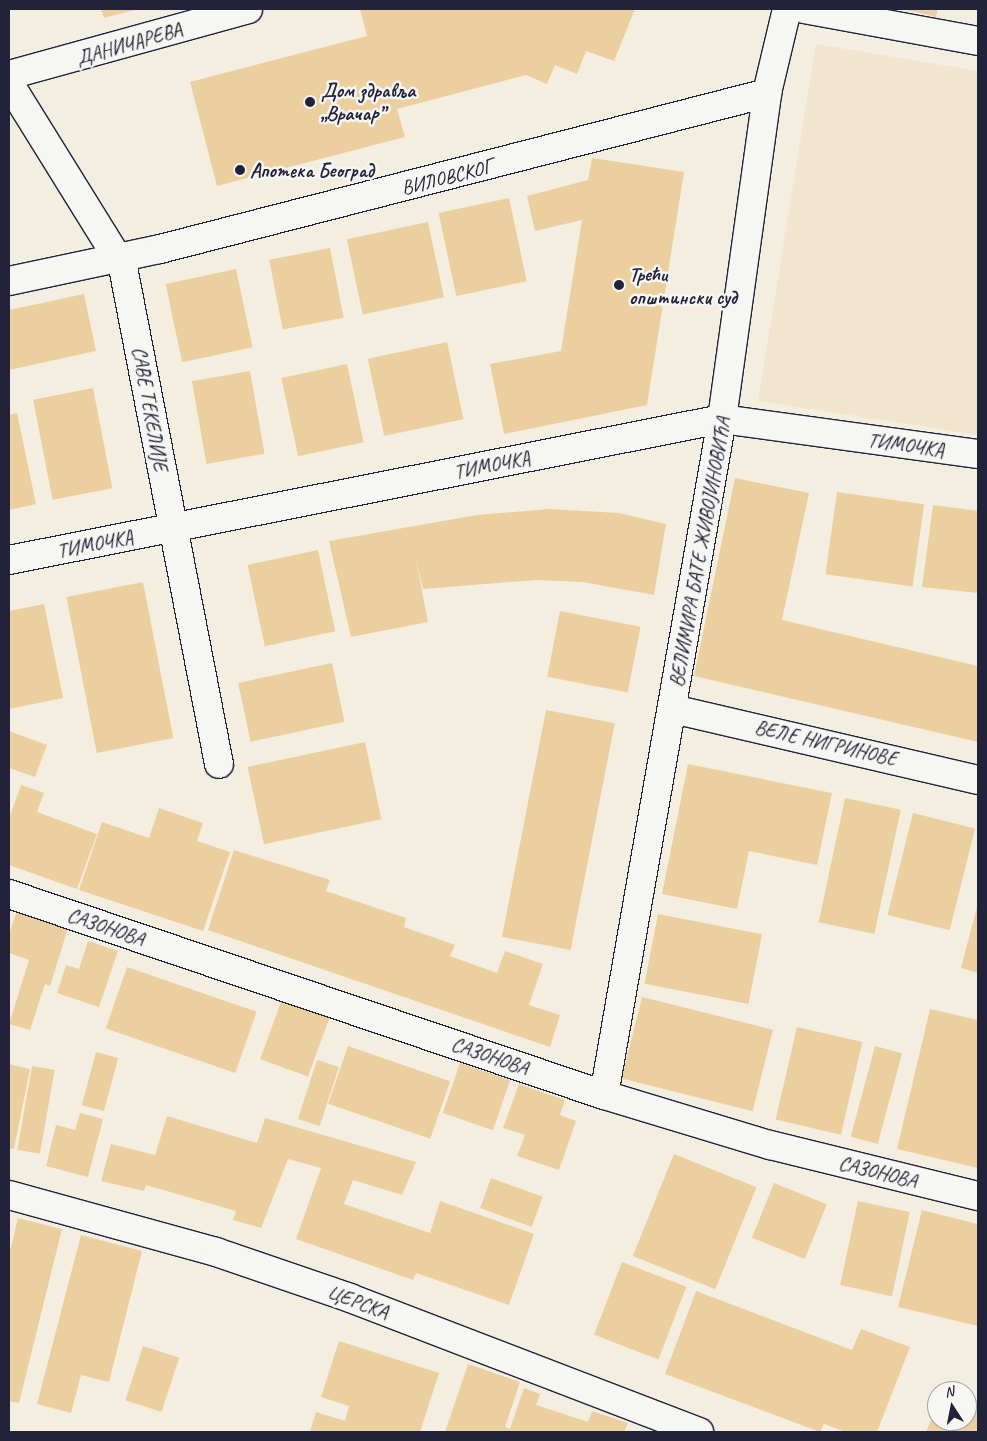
<!DOCTYPE html>
<html>
<head>
<meta charset="utf-8">
<style>
  body { margin:0 }
  #map { position:relative; width:987px; height:1441px; overflow:hidden; background:#f4eee1; font-family:Caveat,sans-serif }
  div>[style] { position:absolute }
  [style*='--x'] { left:calc(var(--x)*1px); top:calc(var(--y)*1px); width:calc(var(--w)*1px); rotate:calc(var(--a)*1deg) }
  .built>* { inset:0; background:#f1e5cd }
  .building>* { inset:0; background:#ebcf9f; transform-origin:0 0 }
  .roads { filter:drop-shadow(1px 0 #22223b) drop-shadow(-1px 0 #22223b) drop-shadow(0 1px #22223b) drop-shadow(0 -1px #22223b) }
  .minor>* { height:28px; margin:-14px; padding:0 14px; transform-origin:14px; border-radius:14px; background:#f6f6f2 }
  .dots>* { width:14px; height:14px; translate:-50% -50%; box-sizing:border-box; border:2px solid #f6f6f2; border-radius:50% }
  span { translate:-50% -50%; white-space:nowrap; text-align:center; line-height:1.15; -webkit-text-stroke:5px #f6f6f2; paint-order:stroke }
  .street-label { font-size:20px; color:#22223b }
  .poi-label { font-size:20px; color:#22223b; font-weight:700 }
  .left { translate:0 -50%; text-align:left }
  .frame { position:absolute; inset:0; border:10px solid #22223b; pointer-events:none }
  .north { position:absolute; left:927px; top:1381px; width:50px; height:50px; box-sizing:border-box; background:#f6f6f2; border:1px solid #a1a1a9; border-radius:50%; rotate:349deg; font-size:14px; font-weight:700; line-height:20px; text-align:center; color:#22223b }
  .north::after { content:''; display:block; margin:auto; width:18px; height:22px; background:#22223b; clip-path:polygon(50% 0,100% 100%,50% 72%,0 100%) }
</style>
</head>
<body>
<div id="map">
  <div class="built">
    <i style="clip-path:polygon(816px 44px,978px 71px,978px 435px,758px 401px)"></i>
  </div>
  <div class="building">
    <i style="clip-path:polygon(101px 9px,138px 9px,104px 18px)"></i>
    <i style="clip-path:polygon(360px 9px,635px 9px,614px 61px,586px 51px,577px 74px,555px 65px,547px 84px,526px 75px,397px 109px,405px 137px,217px 186px,190px 82px,367px 36px)"></i>
    <i style="clip-path:polygon(903px 9px,938px 9px,936px 17px)"></i>
    <i style="clip-path:polygon(592px 158px,684px 172px,647px 405px,504px 434px,490px 364px,561px 351px,582px 220px,535px 231px,527px 196px,588px 180px)"></i>
    <i style="left:509px;top:198px;width:85px;height:72px;rotate:78deg"></i>
    <i style="left:428px;top:222px;width:77px;height:83px;rotate:78deg"></i>
    <i style="left:330px;top:248px;width:71px;height:62px;rotate:79deg"></i>
    <i style="left:236px;top:269px;width:80px;height:72px;rotate:78deg"></i>
    <i style="clip-path:polygon(84px 294px,96px 351px,9px 370px,9px 310px)"></i>
    <i style="left:447px;top:342px;width:79px;height:81px;rotate:78deg"></i>
    <i style="left:347px;top:364px;width:80px;height:67px;rotate:78deg"></i>
    <i style="left:250px;top:371px;width:84px;height:59px;rotate:80deg"></i>
    <i style="left:93px;top:388px;width:102px;height:61px;rotate:79deg"></i>
    <i style="clip-path:polygon(17px 413px,36px 504px,9px 510px,9px 415px)"></i>
    <i style="clip-path:polygon(735px 478px,809px 493px,782px 620px,978px 666px,978px 742px,694px 676px)"></i>
    <i style="left:837px;top:492px;width:88px;height:83px;rotate:8deg"></i>
    <i style="clip-path:polygon(933px 505px,978px 511px,978px 593px,922px 587px)"></i>
    <i style="clip-path:polygon(550px 509px,619px 513px,666px 524px,654px 595px,583px 582px,536px 580px,423px 589px,416px 559px,428px 622px,351px 637px,329px 541px,477px 515px)"></i>
    <i style="left:318px;top:550px;width:83px;height:72px;rotate:78deg"></i>
    <i style="left:143px;top:582px;width:159px;height:78px;rotate:79deg"></i>
    <i style="clip-path:polygon(44px 604px,63px 698px,9px 709px,9px 611px)"></i>
    <i style="left:560px;top:611px;width:82px;height:67px;rotate:11deg"></i>
    <i style="left:332px;top:663px;width:60px;height:96px;rotate:78deg"></i>
    <i style="left:546px;top:710px;width:70px;height:231px;rotate:11deg"></i>
    <i style="clip-path:polygon(9px 731px,47px 745px,35px 777px,9px 768px)"></i>
    <i style="left:365px;top:742px;width:79px;height:120px;rotate:78deg"></i>
    <i style="clip-path:polygon(688px 764px,832px 793px,817px 865px,749px 851px,737px 909px,662px 894px)"></i>
    <i style="clip-path:polygon(21px 785px,44px 793px,37px 812px,97px 834px,77px 889px,9px 865px,9px 819px)"></i>
    <i style="left:845px;top:798px;width:57px;height:127px;rotate:12deg"></i>
    <i style="clip-path:polygon(159px 808px,203px 823px,197px 841px,230px 852px,203px 931px,79px 890px,102px 822px,149px 838px)"></i>
    <i style="left:913px;top:813px;width:64px;height:105px;rotate:14deg"></i>
    <i style="clip-path:polygon(234px 850px,330px 880px,326px 891px,406px 918px,404px 927px,455px 945px,450px 956px,497px 973px,505px 951px,543px 964px,529px 1005px,560px 1015px,550px 1047px,208px 930px)"></i>
    <i style="clip-path:polygon(978px 903px,978px 973px,961px 968px)"></i>
    <i style="clip-path:polygon(18px 908px,69px 925px,50px 986px,45px 984px,30px 1030px,9px 1024px,29px 960px,9px 953px,9px 934px)"></i>
    <i style="left:658px;top:914px;width:106px;height:71px;rotate:11deg"></i>
    <i style="clip-path:polygon(88px 941px,118px 951px,99px 1007px,57px 993px,66px 965px,79px 969px)"></i>
    <i style="left:127px;top:967px;width:137px;height:65px;rotate:19deg"></i>
    <i style="left:642px;top:997px;width:135px;height:84px;rotate:14deg"></i>
    <i style="left:282px;top:999px;width:51px;height:64px;rotate:20deg"></i>
    <i style="clip-path:polygon(930px 1009px,978px 1020px,978px 1168px,897px 1149px)"></i>
    <i style="left:797px;top:1027px;width:67px;height:95px;rotate:13deg"></i>
    <i style="left:348px;top:1046px;width:108px;height:61px;rotate:19deg"></i>
    <i style="left:875px;top:1046px;width:28px;height:94px;rotate:15deg"></i>
    <i style="left:96px;top:1052px;width:23px;height:55px;rotate:15deg"></i>
    <i style="left:317px;top:1060px;width:23px;height:62px;rotate:18deg"></i>
    <i style="left:460px;top:1063px;width:53px;height:53px;rotate:19deg"></i>
    <i style="clip-path:polygon(9px 1064px,30px 1069px,14px 1149px,9px 1148px)"></i>
    <i style="left:32px;top:1066px;width:23px;height:85px;rotate:10deg"></i>
    <i style="clip-path:polygon(519px 1084px,565px 1100px,560px 1115px,576px 1121px,559px 1170px,517px 1156px,525px 1135px,503px 1128px)"></i>
    <i style="clip-path:polygon(80px 1113px,103px 1119px,88px 1177px,46px 1166px,56px 1125px,75px 1130px)"></i>
    <i style="clip-path:polygon(167px 1116px,257px 1143px,265px 1118px,416px 1162px,402px 1195px,353px 1180px,344px 1204px,430px 1233px,440px 1201px,534px 1234px,509px 1305px,416px 1273px,413px 1280px,296px 1239px,321px 1168px,288px 1159px,261px 1228px,233px 1220px,236px 1211px,146px 1185px,144px 1191px,101px 1181px,111px 1144px,155px 1155px)"></i>
    <i style="left:674px;top:1154px;width:89px;height:110px;rotate:22deg"></i>
    <i style="left:491px;top:1178px;width:55px;height:32px;rotate:20deg"></i>
    <i style="left:774px;top:1183px;width:57px;height:59px;rotate:22deg"></i>
    <i style="left:858px;top:1201px;width:53px;height:86px;rotate:12deg"></i>
    <i style="clip-path:polygon(922px 1210px,978px 1224px,978px 1326px,898px 1307px)"></i>
    <i style="clip-path:polygon(18px 1218px,62px 1229px,19px 1403px,9px 1401px,9px 1255px)"></i>
    <i style="clip-path:polygon(81px 1235px,142px 1251px,109px 1382px,81px 1375px,71px 1413px,37px 1404px)"></i>
    <i style="left:622px;top:1262px;width:69px;height:78px;rotate:21deg"></i>
    <i style="clip-path:polygon(696px 1291px,852px 1350px,861px 1329px,910px 1347px,877px 1432px,846px 1432px,824px 1424px,820px 1432px,665px 1374px)"></i>
    <i style="clip-path:polygon(339px 1341px,439px 1373px,420px 1432px,310px 1432px,316px 1412px,345px 1421px,349px 1406px,321px 1397px)"></i>
    <i style="left:143px;top:1346px;width:38px;height:57px;rotate:18deg"></i>
    <i style="clip-path:polygon(468px 1364px,520px 1382px,505px 1427px,510px 1429px,524px 1388px,540px 1394px,536px 1405px,588px 1422px,592px 1411px,628px 1423px,624px 1432px,445px 1432px)"></i>
    <i style="clip-path:polygon(967px 1396px,978px 1401px,978px 1432px,926px 1432px,937px 1406px,937px 1421px,967px 1421px)"></i>
  </div>
  <div class="roads">
    <div class="minor">
      <i style="--x:804;--y:9;--w:177;--a:10.4"></i>
      <i style="--x:9;--y:75;--w:248;--a:-15.4"></i>
      <i style="--x:9;--y:83;--w:216;--a:58.2"></i>
      <i style="--x:123;--y:267;--w:506;--a:79.07"></i>
      <i style="--x:9;--y:281;--w:154;--a:-12"></i>
      <i style="--x:160;--y:249;--w:627;--a:-14.41"></i>
      <i style="--x:9;--y:560;--w:727;--a:-11.19"></i>
      <i style="--x:722;--y:419;--w:258;--a:7.8"></i>
      <i style="--x:673;--y:709;--w:313;--a:13.1"></i>
      <i style="--x:9;--y:894;--w:628;--a:18.67"></i>
      <i style="--x:604;--y:1095;--w:173;--a:16.8"></i>
      <i style="--x:770;--y:1145;--w:214;--a:13.8"></i>
      <i style="--x:604;--y:1095;--w:686;--a:-80.1"></i>
      <i style="--x:722;--y:419;--w:329;--a:-82.1"></i>
      <i style="--x:767;--y:93;--w:86;--a:-76.6"></i>
      <i style="--x:9;--y:1195;--w:215;--a:15.4"></i>
      <i style="--x:216;--y:1252;--w:142;--a:18.9"></i>
      <i style="--x:350;--y:1298;--w:374;--a:21"></i>
    </div>
  </div>
  <div class="dots">
    <i style="left:310px;top:102px;background:#22223b"></i>
    <i style="left:240px;top:170px;background:#22223b"></i>
    <i style="left:619px;top:285px;background:#22223b"></i>
  </div>
  <div class="street-label">
    <span style="left:129px;top:44px;rotate:-16deg">ДАНИЧАРЕВА</span>
    <span style="left:447px;top:177px;rotate:-14deg">ВИЛОВСКОГ</span>
    <span style="left:150px;top:409px;rotate:80deg">САВЕ ТЕКЕЛИЈЕ</span>
    <span style="left:906px;top:445px;rotate:8deg">ТИМОЧКА</span>
    <span style="left:492px;top:465px;rotate:-11deg">ТИМОЧКА</span>
    <span style="left:95px;top:544px;rotate:-11deg">ТИМОЧКА</span>
    <span style="left:700px;top:552px;rotate:-80deg">ВЕЛИМИРА БАТЕ ЖИВОЈИНОВИЋА</span>
    <span style="left:826px;top:743px;rotate:13deg">ВЕЛЕ НИГРИНОВЕ</span>
    <span style="left:106px;top:927px;rotate:19deg">САЗОНОВА</span>
    <span style="left:490px;top:1056px;rotate:19deg">САЗОНОВА</span>
    <span style="left:878px;top:1172px;rotate:14deg">САЗОНОВА</span>
    <span style="left:358px;top:1302px;rotate:20deg">ЦЕРСКА</span>
  </div>
  <div class="poi-label">
    <span class="left" style="left:321px;top:102px">Дом здравља<br>„Врачар”</span>
    <span class="left" style="left:250px;top:170px">Апотека Београд</span>
    <span class="left" style="left:629px;top:286px">Трећи<br>општински суд</span>
  </div>
  <div class="frame"></div>
  <div class="north">N</div>
</div>
</body>
</html>
